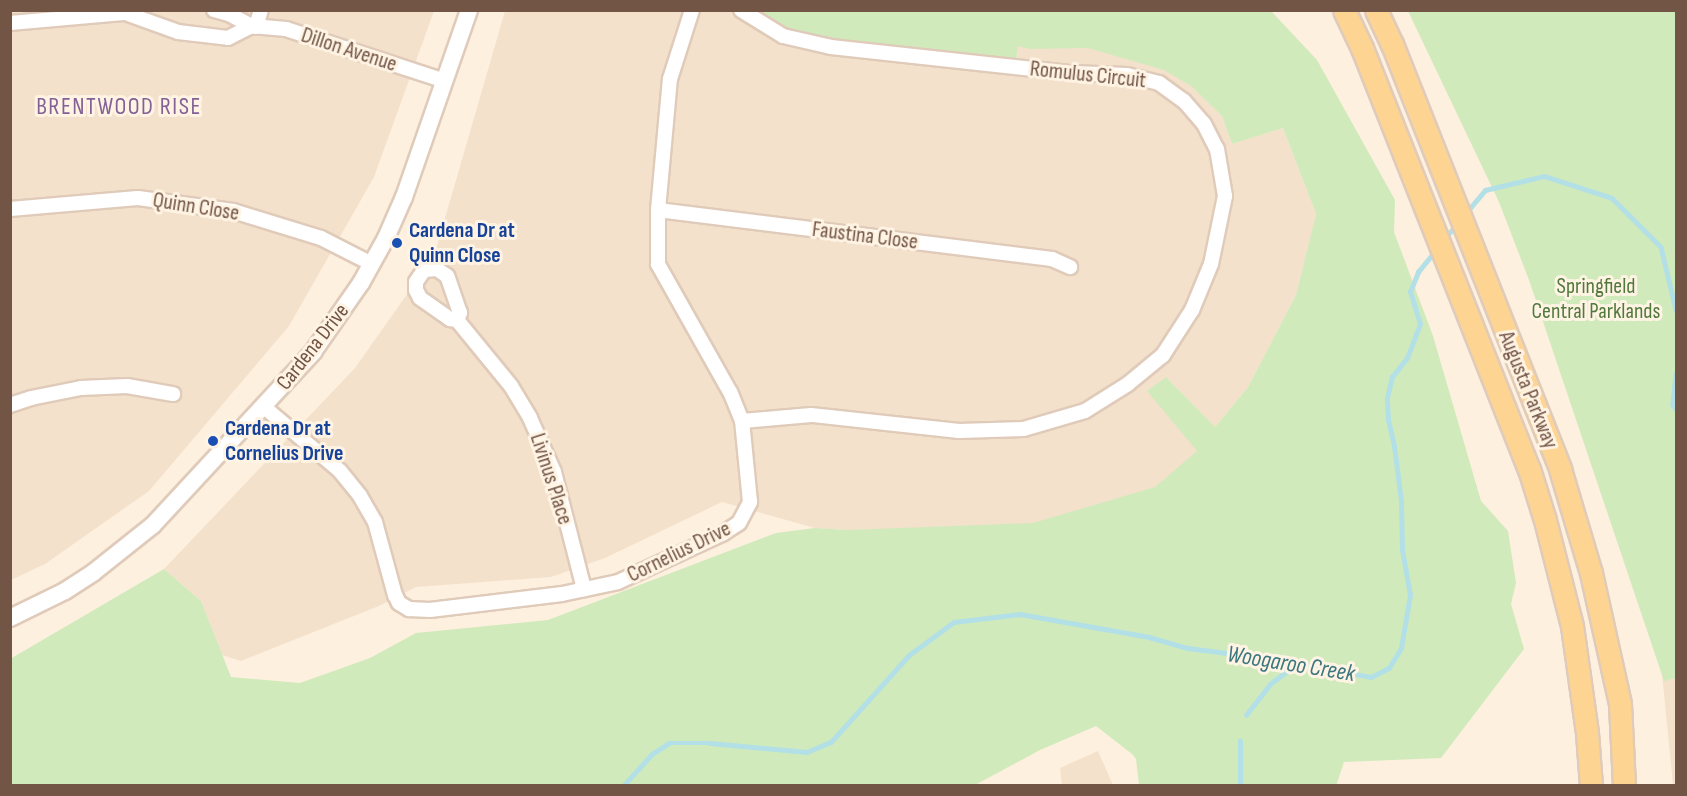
<!DOCTYPE html>
<html>
<head>
<meta charset="utf-8">
<style>
  body { margin:0 }
  #map { position:relative; width:1687px; height:796px; overflow:hidden; background:#fdf0de; font-family:"Sofia Sans Condensed",sans-serif }
  div>[style] { position:absolute }
  [style*='--x'] { left:calc(var(--x)*1px); top:calc(var(--y)*1px); width:calc(var(--w)*1px); rotate:calc(var(--a)*1deg) }
  .residential>* { inset:0; background:#f4e1cc }
  .green>* { inset:0; background:#d0eabc }
  .stream>* { height:4.5px; margin:-2.25px; padding:0 2.25px; transform-origin:2.25px; border-radius:2.25px; background:#b2e0e6 }
  .roads { filter:drop-shadow(2px 0 #e0cbba) drop-shadow(-2px 0 #e0cbba) drop-shadow(0 2px #e0cbba) drop-shadow(0 -2px #e0cbba) }
  .minor>* { height:14px; margin:-7px; padding:0 7px; transform-origin:7px; border-radius:7px; background:#fff }
  .tertiary>* { height:16px; margin:-8px; padding:0 8px; transform-origin:8px; border-radius:8px; background:#fff }
  .primary>* { height:21px; margin:-10.5px; padding:0 10.5px; transform-origin:10.5px; border-radius:10.5px; background:#fed493 }
  .dots>* { width:16px; height:16px; translate:-50% -50%; box-sizing:border-box; border:3px solid #fff4e4; border-radius:50% }
  span { translate:-50% -50%; white-space:nowrap; text-align:center; line-height:1.15; -webkit-text-stroke:6px #fff4e4; paint-order:stroke }
  .street-label { font-size:22px; color:#735546 }
  .transit-label { font-size:22px; color:#164399; font-weight:700 }
  .left { translate:0 -50%; text-align:left }
  .park-label { font-size:22px; color:#51793d }
  .neighbourhood-label { font-size:24px; color:#836197; letter-spacing:1.5px }
  .water-label { font-size:24px; color:#3c7780; font-style:italic }
  .frame { position:absolute; inset:0; border:12px solid #735546; pointer-events:none }
</style>
</head>
<body>
<div id="map">
  <div class="residential">
    <i style="clip-path:polygon(1268px 10px,1187px 82px,1222px 116px,1232px 144px,1283px 128px,1316px 214px,1296px 295px,1248px 387px,1215px 427px,1166px 377px,1209px 465px,1043px 533px,911px 534px,815px 528px,722px 502px,605px 558px,551px 577px,416px 587px,379px 606px,241px 661px,222px 655px,201px 601px,164px 569px,355px 368px,434px 256px,505px 11px,741px 11px,1015px 67px,1022px 11px)"></i>
    <i style="clip-path:polygon(10px 11px,434px 11px,374px 177px,289px 326px,149px 491px,45px 564px,11px 580px)"></i>
    <i style="clip-path:polygon(1676px 673px,1676px 785px,1673px 785px,1662px 674px)"></i>
    <i style="clip-path:polygon(1098px 751px,1113px 785px,1062px 785px,1060px 768px)"></i>
  </div>
  <div class="green">
    <i style="clip-path:polygon(741px 10px,1271px 11px,1317px 60px,1395px 200px,1394px 232px,1433px 336px,1481px 501px,1508px 531px,1516px 583px,1511px 604px,1524px 649px,1441px 758px,1344px 762px,1336px 786px,1139px 785px,1136px 759px,1132px 754px,1096px 726px,1040px 750px,975px 785px,11px 785px,10px 659px,164px 569px,201px 601px,231px 677px,300px 683px,370px 658px,416px 633px,548px 620px,776px 533px,815px 528px,848px 530px,1033px 523px,1155px 487px,1197px 451px,1147px 391px,1166px 377px,1215px 427px,1248px 387px,1296px 295px,1316px 214px,1283px 128px,1232px 144px,1222px 116px,1191px 86px,1164px 70px,1088px 48px,1030px 49px,1018px 46px,1015px 67px,783px 36px)"></i>
    <i style="clip-path:polygon(1408px 11px,1676px 11px,1676px 678px,1664px 681px,1529px 280px,1499px 202px)"></i>
  </div>
  <div class="stream">
    <i style="--x:1465;--y:214;--w:31;--a:-50"></i>
    <i style="--x:1485;--y:190;--w:61;--a:-13.3"></i>
    <i style="--x:1544;--y:176;--w:71;--a:17.9"></i>
    <i style="--x:1612;--y:198;--w:69;--a:45"></i>
    <i style="--x:1661;--y:247;--w:65;--a:76.6"></i>
    <i style="--x:1444;--y:239;--w:18;--a:-49"></i>
    <i style="--x:1676;--y:374;--w:31;--a:96"></i>
    <i style="--x:1673;--y:405;--w:5;--a:53"></i>
    <i style="--x:1246;--y:715;--w:39;--a:-52"></i>
    <i style="--x:1270;--y:684;--w:35;--a:-37"></i>
    <i style="--x:623;--y:786;--w:43;--a:-47.8"></i>
    <i style="--x:652;--y:754;--w:20;--a:-33"></i>
    <i style="--x:669;--y:743;--w:41;--a:0"></i>
    <i style="--x:710;--y:743;--w:97;--a:5.3"></i>
    <i style="--x:807;--y:752;--w:26;--a:-23"></i>
    <i style="--x:831;--y:742;--w:117;--a:-48.1"></i>
    <i style="--x:909;--y:655;--w:56;--a:-36.3"></i>
    <i style="--x:954;--y:622;--w:66;--a:-6.9"></i>
    <i style="--x:1020;--y:614;--w:131;--a:10.1"></i>
    <i style="--x:1149;--y:637;--w:41;--a:15.8"></i>
    <i style="--x:1188;--y:648;--w:95;--a:7.3"></i>
    <i style="--x:1282;--y:660;--w:91;--a:10.8"></i>
    <i style="--x:1371;--y:677;--w:20;--a:-27"></i>
    <i style="--x:1389;--y:668;--w:23;--a:-59"></i>
    <i style="--x:1401;--y:648;--w:54;--a:-80.4"></i>
    <i style="--x:1410;--y:595;--w:46;--a:-100.1"></i>
    <i style="--x:1402;--y:550;--w:49;--a:-91.2"></i>
    <i style="--x:1401;--y:501;--w:55;--a:-97.3"></i>
    <i style="--x:1394;--y:446;--w:27;--a:-103"></i>
    <i style="--x:1388;--y:420;--w:22;--a:-93"></i>
    <i style="--x:1387;--y:398;--w:22;--a:-77"></i>
    <i style="--x:1392;--y:377;--w:24;--a:-52"></i>
    <i style="--x:1407;--y:358;--w:36;--a:-69"></i>
    <i style="--x:1420;--y:324;--w:34;--a:-107"></i>
    <i style="--x:1410;--y:292;--w:22;--a:-68"></i>
    <i style="--x:1418;--y:272;--w:27;--a:-51"></i>
    <i style="--x:1240;--y:786;--w:45;--a:-90"></i>
  </div>
  <div class="roads">
    <div class="minor">
      <i style="--x:214;--y:10;--w:16;--a:15"></i>
      <i style="--x:229;--y:14;--w:26;--a:28"></i>
      <i style="--x:252;--y:26;--w:34;--a:5"></i>
      <i style="--x:286;--y:29;--w:167;--a:18.1"></i>
      <i style="--x:741;--y:10;--w:49;--a:31.8"></i>
      <i style="--x:783;--y:36;--w:49;--a:12.9"></i>
      <i style="--x:831;--y:47;--w:240;--a:6.2"></i>
      <i style="--x:1070;--y:73;--w:57;--a:2"></i>
      <i style="--x:1127;--y:75;--w:33;--a:14"></i>
      <i style="--x:1159;--y:83;--w:31;--a:36"></i>
      <i style="--x:1184;--y:101;--w:30;--a:49"></i>
      <i style="--x:1204;--y:124;--w:28;--a:63"></i>
      <i style="--x:1217;--y:149;--w:48;--a:80.3"></i>
      <i style="--x:1225;--y:196;--w:69;--a:101.6"></i>
      <i style="--x:1211;--y:264;--w:50;--a:112.4"></i>
      <i style="--x:1192;--y:310;--w:54;--a:122.8"></i>
      <i style="--x:1163;--y:355;--w:45;--a:140.4"></i>
      <i style="--x:1128;--y:384;--w:51;--a:147.9"></i>
      <i style="--x:1085;--y:411;--w:64;--a:163.6"></i>
      <i style="--x:1024;--y:429;--w:65;--a:178.2"></i>
      <i style="--x:959;--y:431;--w:149;--a:-173.8"></i>
      <i style="--x:811;--y:415;--w:69;--a:175"></i>
      <i style="--x:128;--y:14;--w:53;--a:19.8"></i>
      <i style="--x:178;--y:32;--w:50;--a:6.8"></i>
      <i style="--x:228;--y:38;--w:27;--a:-27"></i>
      <i style="--x:10;--y:23;--w:125;--a:-5"></i>
      <i style="--x:256;--y:27;--w:18;--a:-74"></i>
      <i style="--x:10;--y:209;--w:128;--a:-4.9"></i>
      <i style="--x:138;--y:198;--w:96;--a:7.8"></i>
      <i style="--x:233;--y:211;--w:92;--a:17.1"></i>
      <i style="--x:321;--y:238;--w:57;--a:27"></i>
      <i style="--x:658;--y:210;--w:397;--a:7.1"></i>
      <i style="--x:1052;--y:259;--w:20;--a:24"></i>
      <i style="--x:457;--y:320;--w:8;--a:-67"></i>
      <i style="--x:460;--y:313;--w:39;--a:-109"></i>
      <i style="--x:447;--y:276;--w:12;--a:-145"></i>
      <i style="--x:437;--y:269;--w:13;--a:176"></i>
      <i style="--x:424;--y:270;--w:14;--a:124"></i>
      <i style="--x:416;--y:282;--w:8;--a:90"></i>
      <i style="--x:416;--y:290;--w:9;--a:63"></i>
      <i style="--x:420;--y:298;--w:37;--a:35"></i>
      <i style="--x:450;--y:319;--w:7;--a:8"></i>
      <i style="--x:457;--y:320;--w:85;--a:50.7"></i>
      <i style="--x:511;--y:386;--w:37;--a:59"></i>
      <i style="--x:530;--y:418;--w:59;--a:66"></i>
      <i style="--x:554;--y:472;--w:121;--a:75.6"></i>
      <i style="--x:10;--y:405;--w:22;--a:-18"></i>
      <i style="--x:31;--y:398;--w:51;--a:-11.3"></i>
      <i style="--x:81;--y:388;--w:46;--a:-2.5"></i>
      <i style="--x:127;--y:386;--w:47;--a:9.9"></i>
      <i style="--x:264;--y:407;--w:99;--a:40.1"></i>
      <i style="--x:340;--y:471;--w:32;--a:51"></i>
      <i style="--x:360;--y:496;--w:30;--a:60"></i>
      <i style="--x:375;--y:522;--w:76;--a:74.7"></i>
      <i style="--x:395;--y:595;--w:9;--a:63"></i>
      <i style="--x:399;--y:603;--w:12;--a:31"></i>
      <i style="--x:409;--y:609;--w:21;--a:3"></i>
      <i style="--x:430;--y:610;--w:133;--a:-6.9"></i>
      <i style="--x:562;--y:594;--w:57;--a:-12.1"></i>
      <i style="--x:618;--y:582;--w:115;--a:-24.8"></i>
      <i style="--x:722;--y:534;--w:20;--a:-33"></i>
      <i style="--x:739;--y:523;--w:24;--a:-62"></i>
      <i style="--x:750;--y:502;--w:81;--a:-95.6"></i>
      <i style="--x:742;--y:421;--w:31;--a:-112"></i>
      <i style="--x:730;--y:392;--w:147;--a:-119.4"></i>
      <i style="--x:658;--y:264;--w:54;--a:-90"></i>
      <i style="--x:658;--y:210;--w:132;--a:-84.8"></i>
      <i style="--x:670;--y:79;--w:72;--a:-72.3"></i>
    </div>
    <div class="tertiary">
      <i style="--x:10;--y:618;--w:61;--a:-26.1"></i>
      <i style="--x:65;--y:591;--w:35;--a:-33"></i>
      <i style="--x:94;--y:572;--w:75;--a:-38.5"></i>
      <i style="--x:153;--y:525;--w:236;--a:-47.2"></i>
      <i style="--x:313;--y:352;--w:84;--a:-55.2"></i>
      <i style="--x:361;--y:283;--w:51;--a:-60.9"></i>
      <i style="--x:386;--y:238;--w:45;--a:-66.3"></i>
      <i style="--x:404;--y:197;--w:198;--a:-70.8"></i>
    </div>
    <div class="primary">
      <i style="--x:1344;--y:10;--w:42;--a:64.7"></i>
      <i style="--x:1362;--y:48;--w:453;--a:68.4"></i>
      <i style="--x:1529;--y:469;--w:53;--a:72.6"></i>
      <i style="--x:1545;--y:520;--w:109;--a:75.7"></i>
      <i style="--x:1572;--y:626;--w:108;--a:82"></i>
      <i style="--x:1587;--y:733;--w:53;--a:85.7"></i>
      <i style="--x:1376;--y:10;--w:38;--a:65"></i>
      <i style="--x:1392;--y:44;--w:457;--a:68.4"></i>
      <i style="--x:1560;--y:469;--w:109;--a:73.4"></i>
      <i style="--x:1591;--y:573;--w:134;--a:77.5"></i>
      <i style="--x:1620;--y:704;--w:82;--a:87.2"></i>
    </div>
  </div>
  <div class="dots">
    <i style="left:397px;top:243px;background:#1a4fb4"></i>
    <i style="left:213px;top:441px;background:#1a4fb4"></i>
  </div>
  <div class="street-label">
    <span style="left:349px;top:50px;rotate:18deg">Dillon Avenue</span>
    <span style="left:1088px;top:75px;rotate:6deg">Romulus Circuit</span>
    <span style="left:196px;top:207px;rotate:9deg">Quinn Close</span>
    <span style="left:865px;top:236px;rotate:7deg">Faustina Close</span>
    <span style="left:313px;top:347px;rotate:-52deg">Cardena Drive</span>
    <span style="left:1528px;top:390px;rotate:68deg">Augusta Parkway</span>
    <span style="left:551px;top:479px;rotate:72deg">Livinus Place</span>
    <span style="left:679px;top:552px;rotate:-26deg">Cornelius Drive</span>
  </div>
  <div class="transit-label">
    <span class="left" style="left:409px;top:243px">Cardena Dr at<br>Quinn Close</span>
    <span class="left" style="left:225px;top:441px">Cardena Dr at<br>Cornelius Drive</span>
  </div>
  <div class="park-label">
    <span style="left:1596px;top:299px">Springfield<br>Central Parklands</span>
  </div>
  <div class="neighbourhood-label">
    <span style="left:119px;top:107px">BRENTWOOD RISE</span>
  </div>
  <div class="water-label">
    <span style="left:1291px;top:664px;rotate:9deg">Woogaroo Creek</span>
  </div>
  <div class="frame"></div>
</div>
</body>
</html>
